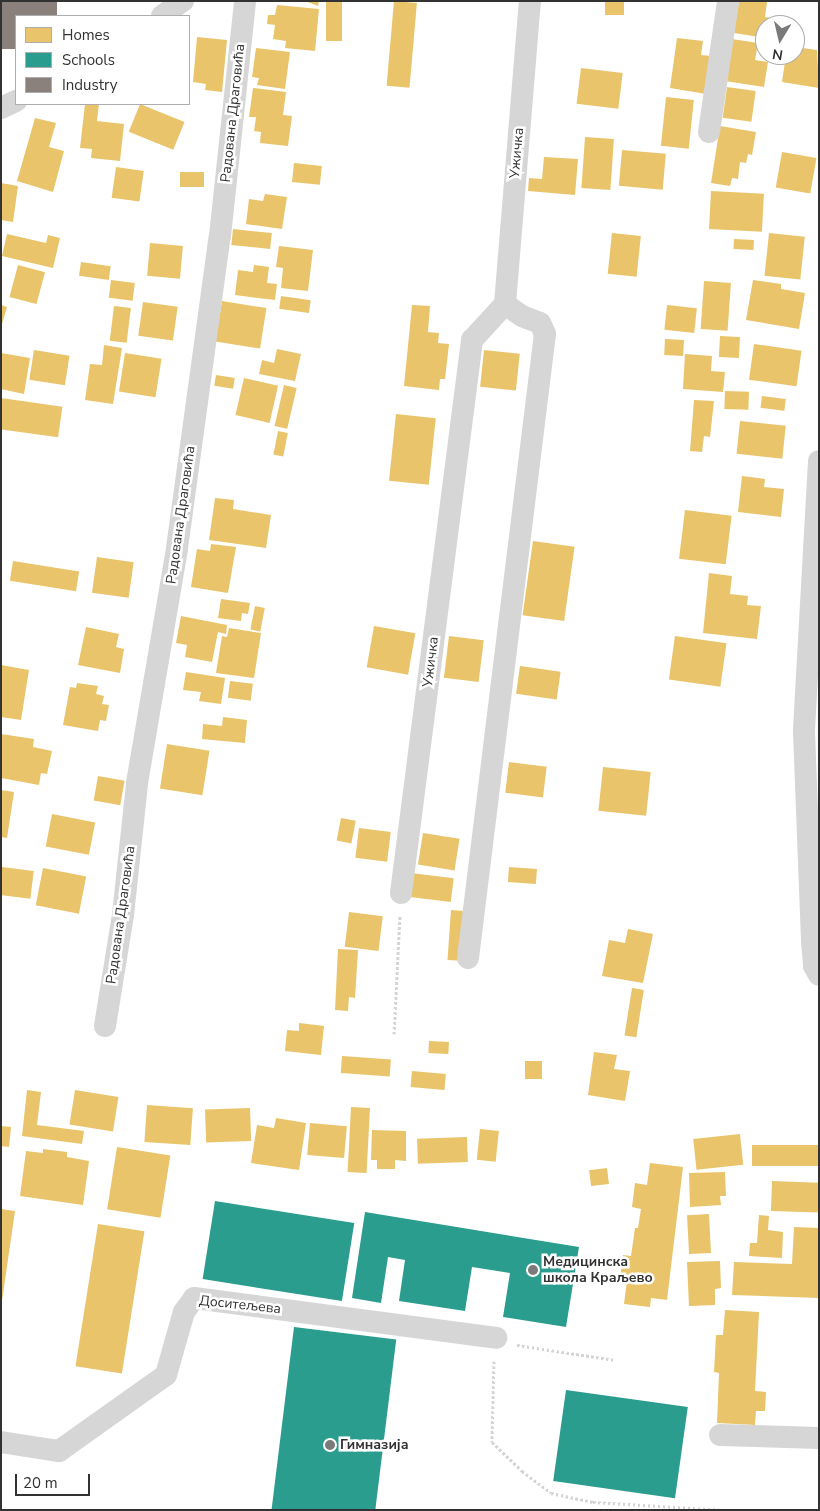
<!DOCTYPE html>
<html>
<head>
<meta charset="utf-8">
<style>
  body { margin:0 }
  #map { position:relative; width:820px; height:1511px; overflow:hidden; background:#fff; font-family:"Nunito Sans",sans-serif }
  div>[style] { position:absolute }
  [style*='--x'] { left:calc(var(--x)*1px); top:calc(var(--y)*1px); width:calc(var(--w)*1px); rotate:calc(var(--a)*1deg) }
  .homes>* { inset:0; background:#e9c46a; transform-origin:0 0 }
  .schools>* { inset:0; background:#2a9d8f; transform-origin:0 0 }
  .industry>* { inset:0; background:#8a817c }
  .path>* { height:3px; margin-top:-1.5px; transform-origin:0; background:repeating-linear-gradient(90deg,#d4d4d4 0 2.5px,transparent 0 5px) }
  .minor>* { height:22px; margin:-11px; padding:0 11px; transform-origin:11px; border-radius:11px; background:#d6d6d6 }
  .dots>* { width:14px; height:14px; translate:-50% -50%; box-sizing:border-box; border:2px solid #fff; border-radius:50% }
  span { translate:-50% -50%; white-space:nowrap; text-align:center; line-height:1.15; -webkit-text-stroke:5px #fff; paint-order:stroke }
  .street-label { font-size:14px; color:#323232 }
  .poi-label { font-size:14px; color:#323232; font-weight:700 }
  .left { translate:0 -50%; text-align:left }
  .frame { position:absolute; inset:0; border:2px solid #323232; pointer-events:none }
  .legend { position:absolute; left:15px; top:15px; width:175px; height:90px; box-sizing:border-box; background:#fff; border:1px solid #adadad; margin:0; padding:6px 9px; list-style:none; font-size:15px; color:#323232 }
  .legend li { display:flex; align-items:center; gap:10px; height:25px }
  .legend b { width:25px; border:1px solid #adadad }
  .north { position:absolute; left:755px; top:15px; width:50px; height:50px; box-sizing:border-box; background:#fff; border:1px solid #adadad; border-radius:50%; rotate:189deg; font-size:14px; font-weight:700; line-height:20px; text-align:center; color:#323232 }
  .north::after { content:''; display:block; margin:auto; width:18px; height:22px; background:#7a7a7a; clip-path:polygon(50% 0,100% 100%,50% 72%,0 100%) }
  .scale { position:absolute; left:15px; top:1474px; width:75px; height:22px; box-sizing:border-box; border:2px solid #323232; border-top:0; padding-left:6px; font-size:15px; line-height:18px; white-space:nowrap; color:#323232; -webkit-text-stroke:4px #fff; paint-order:stroke }
</style>
</head>
<body>
<div id="map">
  <div class="homes">
    <i style="clip-path:polygon(305px 1px,319px 1px,318px 6px)"></i>
    <i style="left:326px;top:1px;width:16px;height:40px"></i>
    <i style="left:394px;top:1px;width:23px;height:85px;rotate:5deg"></i>
    <i style="left:605px;top:1px;width:19px;height:14px"></i>
    <i style="clip-path:polygon(739px 1px,767px 2px,765px 17px,771px 18px,770px 25px,765px 25px,765px 38px,734px 33px)"></i>
    <i style="clip-path:polygon(277px 5px,319px 9px,315px 51px,285px 48px,286px 41px,273px 39px,275px 25px,267px 24px,268px 15px,275px 15px)"></i>
    <i style="clip-path:polygon(197px 37px,227px 40px,222px 92px,205px 90px,206px 84px,193px 82px)"></i>
    <i style="clip-path:polygon(677px 38px,703px 41px,701px 55px,711px 56px,706px 94px,670px 88px)"></i>
    <i style="clip-path:polygon(732px 39px,758px 43px,755px 60px,768px 62px,764px 87px,725px 81px)"></i>
    <i style="clip-path:polygon(795px 47px,817px 50px,819px 88px,782px 82px,786px 55px,795px 55px)"></i>
    <i style="clip-path:polygon(256px 48px,290px 52px,285px 89px,257px 85px,259px 78px,252px 77px)"></i>
    <i style="left:581px;top:68px;width:42px;height:36px;rotate:7deg"></i>
    <i style="left:727px;top:87px;width:29px;height:31px;rotate:8deg"></i>
    <i style="clip-path:polygon(253px 88px,286px 92px,283px 115px,292px 116px,288px 146px,260px 143px,261px 132px,254px 131px,256px 117px,249px 117px)"></i>
    <i style="left:666px;top:97px;width:28px;height:49px;rotate:6deg"></i>
    <i style="clip-path:polygon(85px 104px,99px 104px,97px 121px,124px 124px,120px 161px,91px 158px,92px 149px,80px 148px)"></i>
    <i style="left:140px;top:104px;width:48px;height:30px;rotate:22deg"></i>
    <i style="clip-path:polygon(35px 118px,56px 123px,49px 147px,64px 151px,53px 192px,17px 181px)"></i>
    <i style="clip-path:polygon(720px 126px,756px 132px,752px 155px,748px 154px,746px 163px,740px 162px,738px 179px,732px 178px,730px 186px,711px 183px)"></i>
    <i style="left:585px;top:137px;width:29px;height:51px;rotate:4deg"></i>
    <i style="left:622px;top:150px;width:44px;height:36px;rotate:5deg"></i>
    <i style="left:782px;top:152px;width:35px;height:36px;rotate:10deg"></i>
    <i style="clip-path:polygon(544px 157px,578px 159px,575px 195px,528px 191px,529px 178px,542px 179px)"></i>
    <i style="left:294px;top:163px;width:28px;height:19px;rotate:6deg"></i>
    <i style="left:116px;top:167px;width:28px;height:31px;rotate:8deg"></i>
    <i style="left:180px;top:172px;width:24px;height:15px"></i>
    <i style="clip-path:polygon(1px 183px,18px 186px,13px 222px,1px 220px)"></i>
    <i style="left:711px;top:191px;width:53px;height:38px;rotate:3deg"></i>
    <i style="clip-path:polygon(265px 194px,287px 197px,282px 229px,246px 224px,249px 199px,263px 201px)"></i>
    <i style="left:233px;top:229px;width:39px;height:16px;rotate:6deg"></i>
    <i style="left:612px;top:233px;width:29px;height:41px;rotate:6deg"></i>
    <i style="left:769px;top:233px;width:36px;height:43px;rotate:6deg"></i>
    <i style="clip-path:polygon(7px 234px,46px 243px,48px 235px,60px 238px,53px 268px,2px 256px)"></i>
    <i style="left:734px;top:239px;width:20px;height:10px;rotate:3deg"></i>
    <i style="left:150px;top:243px;width:33px;height:33px;rotate:5deg"></i>
    <i style="clip-path:polygon(279px 246px,313px 250px,308px 291px,281px 288px,283px 268px,276px 267px)"></i>
    <i style="left:81px;top:262px;width:30px;height:14px;rotate:8deg"></i>
    <i style="left:18px;top:265px;width:28px;height:33px;rotate:15deg"></i>
    <i style="clip-path:polygon(254px 265px,269px 267px,267px 283px,277px 284px,275px 300px,235px 295px,238px 270px,253px 272px)"></i>
    <i style="left:111px;top:280px;width:24px;height:18px;rotate:7deg"></i>
    <i style="clip-path:polygon(753px 280px,781px 284px,781px 289px,805px 293px,799px 329px,746px 320px)"></i>
    <i style="left:704px;top:281px;width:27px;height:48px;rotate:4deg"></i>
    <i style="left:281px;top:296px;width:30px;height:13px;rotate:8deg"></i>
    <i style="left:222px;top:301px;width:45px;height:41px;rotate:9deg"></i>
    <i style="left:143px;top:302px;width:35px;height:34px;rotate:8deg"></i>
    <i style="clip-path:polygon(1px 305px,7px 307px,2px 324px,1px 324px)"></i>
    <i style="clip-path:polygon(412px 305px,430px 306px,428px 332px,439px 333px,438px 343px,449px 344px,445px 379px,440px 379px,439px 390px,404px 386px)"></i>
    <i style="left:667px;top:305px;width:30px;height:25px;rotate:6deg"></i>
    <i style="left:114px;top:306px;width:17px;height:35px;rotate:7deg"></i>
    <i style="left:720px;top:336px;width:20px;height:21px;rotate:3deg"></i>
    <i style="left:665px;top:339px;width:19px;height:16px;rotate:3deg"></i>
    <i style="left:754px;top:344px;width:48px;height:36px;rotate:8deg"></i>
    <i style="clip-path:polygon(104px 345px,122px 348px,113px 404px,85px 400px,90px 364px,102px 365px)"></i>
    <i style="clip-path:polygon(277px 349px,301px 354px,295px 381px,259px 374px,262px 360px,274px 363px)"></i>
    <i style="left:34px;top:350px;width:36px;height:30px;rotate:9deg"></i>
    <i style="left:484px;top:350px;width:36px;height:37px;rotate:6deg"></i>
    <i style="clip-path:polygon(1px 353px,30px 358px,24px 394px,1px 389px)"></i>
    <i style="left:125px;top:353px;width:37px;height:39px;rotate:9deg"></i>
    <i style="clip-path:polygon(685px 354px,712px 356px,711px 371px,725px 372px,723px 392px,683px 389px)"></i>
    <i style="left:216px;top:375px;width:19px;height:11px;rotate:9deg"></i>
    <i style="left:244px;top:378px;width:35px;height:38px;rotate:13deg"></i>
    <i style="left:284px;top:385px;width:13px;height:42px;rotate:13deg"></i>
    <i style="left:725px;top:391px;width:24px;height:18px;rotate:2deg"></i>
    <i style="left:762px;top:396px;width:24px;height:12px;rotate:7deg"></i>
    <i style="left:1px;top:398px;width:62px;height:31px;rotate:8deg"></i>
    <i style="clip-path:polygon(694px 400px,714px 401px,710px 437px,704px 436px,702px 452px,690px 451px)"></i>
    <i style="left:396px;top:414px;width:40px;height:67px;rotate:6deg"></i>
    <i style="left:740px;top:421px;width:46px;height:33px;rotate:6deg"></i>
    <i style="left:278px;top:431px;width:10px;height:24px;rotate:11deg"></i>
    <i style="clip-path:polygon(742px 476px,765px 479px,764px 487px,784px 489px,781px 517px,738px 512px)"></i>
    <i style="clip-path:polygon(215px 498px,234px 500px,233px 509px,271px 515px,266px 548px,209px 540px)"></i>
    <i style="left:685px;top:510px;width:47px;height:49px;rotate:7deg"></i>
    <i style="left:533px;top:541px;width:42px;height:75px;rotate:8deg"></i>
    <i style="clip-path:polygon(211px 544px,236px 547px,228px 593px,191px 587px,197px 549px,210px 551px)"></i>
    <i style="left:97px;top:557px;width:37px;height:36px;rotate:8deg"></i>
    <i style="left:13px;top:561px;width:67px;height:20px;rotate:9deg"></i>
    <i style="clip-path:polygon(709px 573px,732px 576px,730px 594px,748px 596px,747px 605px,761px 606px,757px 639px,703px 633px)"></i>
    <i style="clip-path:polygon(221px 599px,250px 603px,248px 614px,242px 613px,241px 621px,218px 618px)"></i>
    <i style="left:255px;top:606px;width:10px;height:24px;rotate:11deg"></i>
    <i style="clip-path:polygon(181px 616px,227px 625px,226px 634px,218px 632px,212px 662px,185px 657px,187px 645px,176px 643px)"></i>
    <i style="left:374px;top:626px;width:42px;height:42px;rotate:10deg"></i>
    <i style="clip-path:polygon(86px 627px,119px 634px,116px 647px,124px 649px,120px 673px,78px 665px)"></i>
    <i style="clip-path:polygon(229px 628px,261px 633px,254px 678px,216px 673px,222px 636px,227px 637px)"></i>
    <i style="left:449px;top:636px;width:35px;height:42px;rotate:7deg"></i>
    <i style="left:675px;top:636px;width:52px;height:44px;rotate:8deg"></i>
    <i style="clip-path:polygon(1px 665px,29px 670px,21px 720px,1px 717px)"></i>
    <i style="left:520px;top:666px;width:41px;height:28px;rotate:8deg"></i>
    <i style="clip-path:polygon(186px 672px,225px 678px,221px 704px,199px 701px,201px 692px,183px 690px)"></i>
    <i style="left:230px;top:681px;width:23px;height:17px;rotate:7deg"></i>
    <i style="clip-path:polygon(77px 683px,98px 686px,96px 694px,104px 696px,102px 704px,109px 705px,106px 721px,100px 720px,98px 731px,63px 725px,70px 687px,76px 688px)"></i>
    <i style="clip-path:polygon(223px 717px,247px 720px,245px 743px,202px 739px,203px 724px,222px 726px)"></i>
    <i style="clip-path:polygon(1px 734px,34px 739px,33px 747px,52px 751px,47px 774px,41px 773px,39px 785px,1px 778px)"></i>
    <i style="left:167px;top:744px;width:43px;height:45px;rotate:9deg"></i>
    <i style="left:509px;top:762px;width:38px;height:31px;rotate:7deg"></i>
    <i style="left:603px;top:767px;width:48px;height:44px;rotate:6deg"></i>
    <i style="left:98px;top:776px;width:27px;height:25px;rotate:10deg"></i>
    <i style="clip-path:polygon(1px 790px,14px 792px,7px 838px,1px 837px)"></i>
    <i style="left:52px;top:814px;width:44px;height:33px;rotate:11deg"></i>
    <i style="left:341px;top:818px;width:15px;height:23px;rotate:11deg"></i>
    <i style="left:359px;top:828px;width:32px;height:30px;rotate:7deg"></i>
    <i style="left:423px;top:833px;width:37px;height:32px;rotate:9deg"></i>
    <i style="left:2px;top:867px;width:32px;height:28px;rotate:7deg"></i>
    <i style="left:509px;top:867px;width:28px;height:15px;rotate:4deg"></i>
    <i style="left:43px;top:868px;width:44px;height:38px;rotate:11deg"></i>
    <i style="left:411px;top:873px;width:43px;height:24px;rotate:7deg"></i>
    <i style="left:451px;top:910px;width:14px;height:50px;rotate:4deg"></i>
    <i style="left:349px;top:912px;width:34px;height:35px;rotate:7deg"></i>
    <i style="clip-path:polygon(628px 929px,653px 934px,643px 983px,602px 976px,609px 940px,625px 943px)"></i>
    <i style="clip-path:polygon(338px 949px,358px 950px,355px 998px,349px 997px,348px 1011px,335px 1010px)"></i>
    <i style="left:632px;top:988px;width:12px;height:48px;rotate:9deg"></i>
    <i style="clip-path:polygon(299px 1023px,324px 1026px,321px 1055px,285px 1051px,287px 1030px,299px 1031px)"></i>
    <i style="left:429px;top:1041px;width:20px;height:12px;rotate:3deg"></i>
    <i style="clip-path:polygon(594px 1052px,617px 1055px,614px 1069px,630px 1071px,625px 1101px,588px 1095px)"></i>
    <i style="left:342px;top:1056px;width:49px;height:17px;rotate:4deg"></i>
    <i style="left:525px;top:1061px;width:17px;height:18px"></i>
    <i style="left:412px;top:1071px;width:34px;height:16px;rotate:5deg"></i>
    <i style="clip-path:polygon(27px 1090px,41px 1092px,37px 1125px,84px 1131px,82px 1144px,22px 1136px)"></i>
    <i style="left:75px;top:1090px;width:44px;height:35px;rotate:9deg"></i>
    <i style="left:147px;top:1105px;width:46px;height:37px;rotate:4deg"></i>
    <i style="left:351px;top:1107px;width:19px;height:65px;rotate:3deg"></i>
    <i style="left:250px;top:1108px;width:33px;height:45px;rotate:88deg"></i>
    <i style="clip-path:polygon(276px 1118px,306px 1123px,299px 1170px,251px 1163px,257px 1125px,274px 1128px)"></i>
    <i style="left:310px;top:1123px;width:37px;height:32px;rotate:5deg"></i>
    <i style="clip-path:polygon(1px 1126px,11px 1127px,9px 1147px,1px 1146px)"></i>
    <i style="left:480px;top:1129px;width:19px;height:31px;rotate:6deg"></i>
    <i style="clip-path:polygon(372px 1130px,406px 1131px,406px 1161px,395px 1160px,395px 1169px,377px 1169px,377px 1160px,371px 1160px)"></i>
    <i style="left:740px;top:1134px;width:31px;height:47px;rotate:84deg"></i>
    <i style="left:467px;top:1137px;width:25px;height:50px;rotate:88deg"></i>
    <i style="left:819px;top:1145px;width:21px;height:67px;rotate:90deg"></i>
    <i style="left:117px;top:1147px;width:54px;height:63px;rotate:9deg"></i>
    <i style="clip-path:polygon(43px 1149px,67px 1152px,67px 1157px,89px 1161px,83px 1205px,20px 1196px,26px 1151px,43px 1153px)"></i>
    <i style="clip-path:polygon(650px 1163px,683px 1167px,667px 1300px,651px 1298px,650px 1307px,624px 1304px,627px 1280px,620px 1279px,623px 1255px,631px 1256px,635px 1228px,638px 1228px,641px 1209px,632px 1207px,635px 1183px,647px 1185px)"></i>
    <i style="left:607px;top:1168px;width:16px;height:18px;rotate:83deg"></i>
    <i style="clip-path:polygon(725px 1172px,726px 1196px,720px 1196px,721px 1205px,690px 1207px,689px 1173px)"></i>
    <i style="left:772px;top:1181px;width:47px;height:30px;rotate:2deg"></i>
    <i style="clip-path:polygon(1px 1209px,15px 1211px,2px 1301px,1px 1301px)"></i>
    <i style="left:709px;top:1214px;width:39px;height:22px;rotate:87deg"></i>
    <i style="clip-path:polygon(759px 1215px,769px 1216px,768px 1230px,783px 1232px,782px 1258px,749px 1256px,750px 1243px,757px 1243px)"></i>
    <i style="left:98px;top:1224px;width:47px;height:144px;rotate:9deg"></i>
    <i style="clip-path:polygon(794px 1227px,819px 1228px,819px 1298px,732px 1295px,734px 1262px,792px 1264px)"></i>
    <i style="clip-path:polygon(720px 1261px,721px 1288px,715px 1289px,715px 1305px,689px 1306px,687px 1262px)"></i>
    <i style="clip-path:polygon(725px 1310px,759px 1312px,755px 1391px,766px 1392px,765px 1411px,756px 1411px,755px 1425px,717px 1423px,719px 1373px,714px 1372px,716px 1335px,723px 1335px)"></i>
  </div>
  <div class="schools">
    <i style="left:215px;top:1201px;width:141px;height:79px;rotate:9deg"></i>
    <i style="clip-path:polygon(365px 1212px,579px 1247px,566px 1327px,503px 1317px,510px 1273px,472px 1267px,465px 1311px,399px 1301px,405px 1260px,388px 1257px,381px 1303px,352px 1298px)"></i>
    <i style="left:294px;top:1327px;width:103px;height:185px;rotate:7deg"></i>
    <i style="left:566px;top:1390px;width:123px;height:92px;rotate:8deg"></i>
  </div>
  <div class="industry">
    <i style="clip-path:polygon(1px 1px,57px 1px,57px 16px,16px 16px,16px 49px,1px 49px)"></i>
  </div>
  <div class="path">
    <i style="--x:394;--y:1034;--w:119;--a:-87.1"></i>
    <i style="--x:517;--y:1345;--w:99;--a:8.7"></i>
    <i style="--x:494;--y:1361;--w:81;--a:91.4"></i>
    <i style="--x:492;--y:1442;--w:42;--a:44"></i>
    <i style="--x:522;--y:1471;--w:36;--a:37"></i>
    <i style="--x:551;--y:1493;--w:43;--a:12.1"></i>
    <i style="--x:593;--y:1502;--w:132;--a:3.5"></i>
  </div>
  <div class="minor">
    <i style="--x:162;--y:16;--w:26;--a:-36"></i>
    <i style="--x:1;--y:108;--w:17;--a:-25"></i>
    <i style="--x:709;--y:132;--w:132;--a:-81.7"></i>
    <i style="--x:819;--y:461;--w:271;--a:93.2"></i>
    <i style="--x:804;--y:732;--w:210;--a:87.8"></i>
    <i style="--x:812;--y:942;--w:24;--a:85"></i>
    <i style="--x:814;--y:966;--w:10;--a:61"></i>
    <i style="--x:401;--y:893;--w:558;--a:-82.68"></i>
    <i style="--x:472;--y:340;--w:49;--a:-47.5"></i>
    <i style="--x:505;--y:304;--w:304;--a:-85.3"></i>
    <i style="--x:468;--y:958;--w:629;--a:-82.97"></i>
    <i style="--x:545;--y:334;--w:12;--a:-114"></i>
    <i style="--x:540;--y:323;--w:19;--a:-159"></i>
    <i style="--x:522;--y:316;--w:21;--a:-145"></i>
    <i style="--x:105;--y:1026;--w:112;--a:-80.8"></i>
    <i style="--x:123;--y:915;--w:133;--a:-83.9"></i>
    <i style="--x:137;--y:783;--w:238;--a:-80.3"></i>
    <i style="--x:177;--y:548;--w:315;--a:-82.2"></i>
    <i style="--x:220;--y:236;--w:236;--a:-83.9"></i>
    <i style="--x:720;--y:1435;--w:99;--a:1.7"></i>
    <i style="--x:1;--y:1442;--w:59;--a:8.8"></i>
    <i style="--x:59;--y:1451;--w:131;--a:-35.4"></i>
    <i style="--x:166;--y:1375;--w:66;--a:-74.1"></i>
    <i style="--x:184;--y:1312;--w:17;--a:-54"></i>
    <i style="--x:194;--y:1298;--w:305;--a:7.5"></i>
  </div>
  <div class="dots">
    <i style="left:533px;top:1270px;background:#7a7a7a"></i>
    <i style="left:330px;top:1445px;background:#7a7a7a"></i>
  </div>
  <div class="street-label">
    <span style="left:233px;top:113px;rotate:-84deg">Радована Драговића</span>
    <span style="left:517px;top:153px;rotate:-85deg">Ужичка</span>
    <span style="left:181px;top:515px;rotate:-82deg">Радована Драговића</span>
    <span style="left:431px;top:662px;rotate:-83deg">Ужичка</span>
    <span style="left:121px;top:915px;rotate:-82deg">Радована Драговића</span>
    <span style="left:240px;top:1305px;rotate:6deg">Доситељева</span>
  </div>
  <div class="poi-label">
    <span class="left" style="left:543px;top:1270px">Медицинска<br>школа Краљево</span>
    <span class="left" style="left:340px;top:1445px">Гимназија</span>
  </div>
  <div class="frame"></div>
  <ul class="legend">
  <li><b style="height:14px;background:#e9c46a"></b>Homes</li>
  <li><b style="height:14px;background:#2a9d8f"></b>Schools</li>
  <li><b style="height:14px;background:#8a817c"></b>Industry</li>
  </ul>
  <div class="north">N</div>
  <div class="scale">20 m</div>
</div>
</body>
</html>
